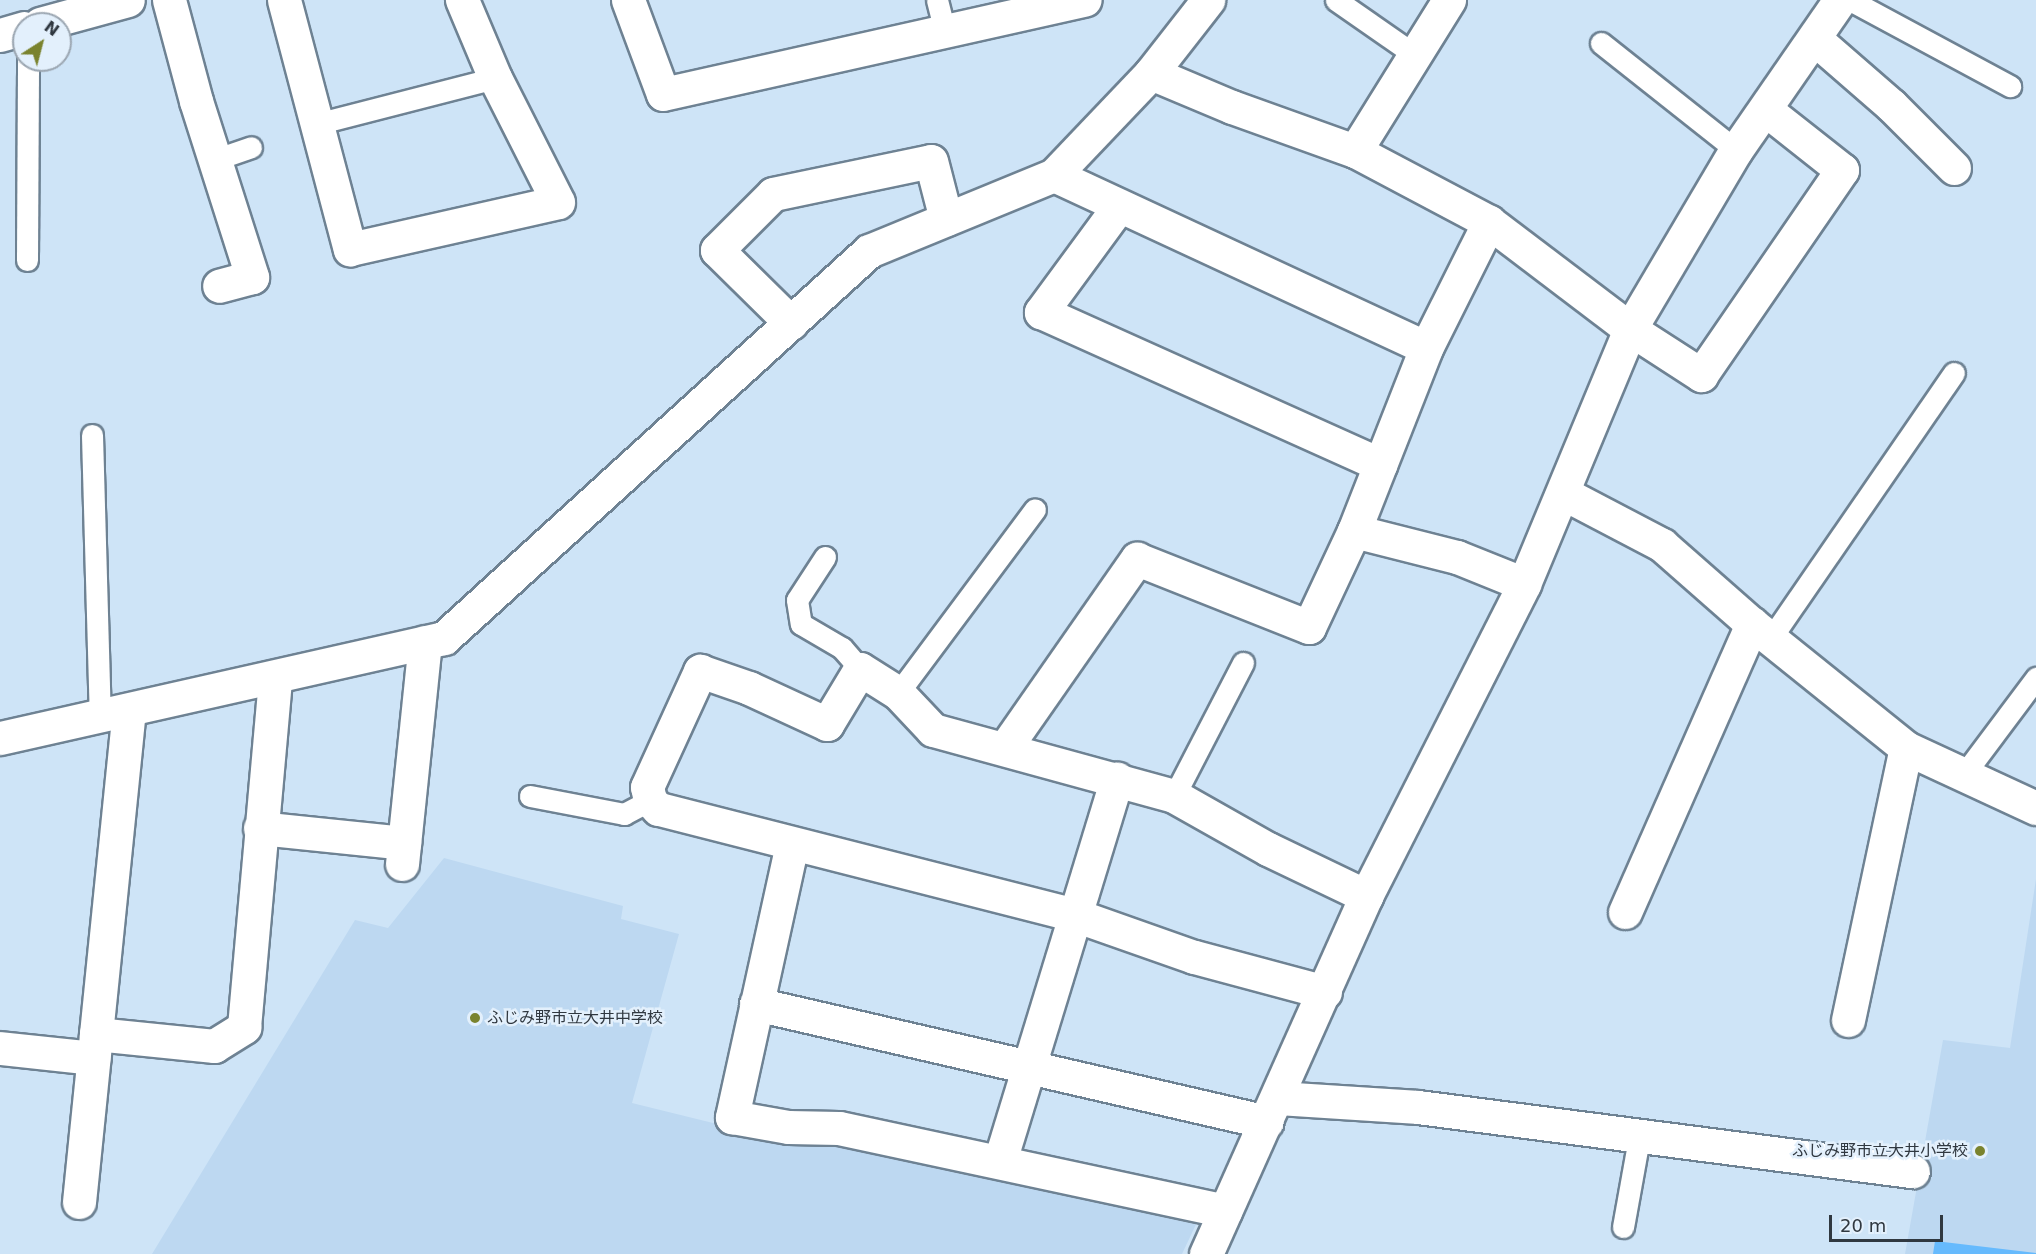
<!DOCTYPE html>
<html>
<head>
<meta charset="utf-8">
<style>
  body { margin:0 }
  #map { position:relative; width:2036px; height:1254px; overflow:hidden; background:#cee4f7; font-family:"DejaVu Sans","Noto Sans JP",sans-serif }
  div>[style] { position:absolute }
  [style*='--x'] { left:calc(var(--x)*1px); top:calc(var(--y)*1px); width:calc(var(--w)*1px); rotate:calc(var(--a)*1deg) }
  .built>* { inset:0; background:#bdd8f1 }
  .water>* { inset:0; background:#66bafd }
  .roads { filter:drop-shadow(2px 0 #6e8293) drop-shadow(-2px 0 #6e8293) drop-shadow(0 2px #6e8293) drop-shadow(0 -2px #6e8293) }
  .lane>* { height:21px; margin:-10.5px; padding:0 10.5px; transform-origin:10.5px; border-radius:10.5px; background:#fff }
  .street>* { height:33px; margin:-16.5px; padding:0 16.5px; transform-origin:16.5px; border-radius:16.5px; background:#fff }
  .dots>* { width:16px; height:16px; translate:-50% -50%; box-sizing:border-box; border:3px solid #e3f0fc; border-radius:50% }
  span { translate:-50% -50%; white-space:nowrap; text-align:center; line-height:1.15; -webkit-text-stroke:5px #e3f0fc; paint-order:stroke }
  .poi-label { font-size:16px; color:#303840 }
  .left { translate:0 -50%; text-align:left }
  .right { translate:-100% -50%; text-align:right }
  .north { position:absolute; left:12px; top:12px; width:60px; height:60px; box-sizing:border-box; background:#e3f0fc; border:2px solid #9ba6b1; border-radius:50%; rotate:36deg; font-size:16px; font-weight:700; line-height:24px; text-align:center; color:#303840 }
  .north::after { content:''; display:block; margin:auto; width:21px; height:27px; background:#7a832e; clip-path:polygon(50% 0,100% 100%,50% 72%,0 100%) }
  .scale { position:absolute; left:1829px; top:1215px; width:114px; height:27px; box-sizing:border-box; border:3px solid #303840; border-top:0; padding-left:8px; font-size:18px; line-height:21px; white-space:nowrap; color:#303840; -webkit-text-stroke:4px #e3f0fc; paint-order:stroke }
</style>
</head>
<body>
<div id="map">
  <div class="built">
    <i style="clip-path:polygon(444px 858px,623px 906px,621px 919px,679px 934px,632px 1103px,713px 1123px,757px 1141px,789px 1135px,836px 1139px,1199px 1218px,1182px 1254px,152px 1254px,355px 920px,388px 928px)"></i>
    <i style="clip-path:polygon(2036px 879px,2036px 1254px,1905px 1254px,1943px 1040px,2010px 1048px)"></i>
  </div>
  <div class="water">
    <i style="clip-path:polygon(1935px 1241px,2036px 1253px,2036px 1254px,1933px 1254px)"></i>
  </div>
  <div class="roads">
    <div class="lane">
      <i style="--x:937;--y:0;--w:32;--a:76"></i>
      <i style="--x:1336;--y:0;--w:96;--a:34.8"></i>
      <i style="--x:1850;--y:0;--w:182;--a:28.3"></i>
      <i style="--x:1601;--y:43;--w:172;--a:38.4"></i>
      <i style="--x:316;--y:124;--w:185;--a:-14.4"></i>
      <i style="--x:214;--y:160;--w:39;--a:-19"></i>
      <i style="--x:27;--y:260;--w:200;--a:-89.7"></i>
      <i style="--x:92;--y:435;--w:283;--a:88.4"></i>
      <i style="--x:825;--y:557;--w:51;--a:123.1"></i>
      <i style="--x:797;--y:600;--w:24;--a:81"></i>
      <i style="--x:801;--y:624;--w:48;--a:30.3"></i>
      <i style="--x:842;--y:648;--w:28;--a:49"></i>
      <i style="--x:1771;--y:638;--w:322;--a:-55.4"></i>
      <i style="--x:898;--y:693;--w:229;--a:-53.3"></i>
      <i style="--x:1965;--y:773;--w:119;--a:-53.2"></i>
      <i style="--x:530;--y:796;--w:96;--a:10.8"></i>
      <i style="--x:624;--y:814;--w:30;--a:-28"></i>
      <i style="--x:1174;--y:796;--w:150;--a:-62.6"></i>
      <i style="--x:1623;--y:1227;--w:90;--a:-79.8"></i>
    </div>
    <div class="street">
      <i style="--x:169;--y:0;--w:105;--a:75"></i>
      <i style="--x:196;--y:101;--w:185;--a:72.3"></i>
      <i style="--x:252;--y:277;--w:34;--a:165"></i>
      <i style="--x:284;--y:0;--w:258;--a:75.2"></i>
      <i style="--x:350;--y:249;--w:213;--a:-12.7"></i>
      <i style="--x:558;--y:202;--w:139;--a:-116.9"></i>
      <i style="--x:495;--y:78;--w:85;--a:-112.9"></i>
      <i style="--x:628;--y:0;--w:100;--a:69.6"></i>
      <i style="--x:663;--y:94;--w:432;--a:-12.6"></i>
      <i style="--x:40;--y:24;--w:91;--a:-15.3"></i>
      <i style="--x:0;--y:35;--w:25;--a:-16"></i>
      <i style="--x:1815;--y:39;--w:101;--a:41"></i>
      <i style="--x:1891;--y:105;--w:89;--a:45"></i>
      <i style="--x:1151;--y:73;--w:88;--a:22.8"></i>
      <i style="--x:1232;--y:107;--w:131;--a:19.7"></i>
      <i style="--x:1355;--y:151;--w:152;--a:27.9"></i>
      <i style="--x:1489;--y:222;--w:177;--a:37.2"></i>
      <i style="--x:1630;--y:329;--w:85;--a:32.9"></i>
      <i style="--x:1701;--y:375;--w:249;--a:-55.5"></i>
      <i style="--x:1842;--y:170;--w:97;--a:-141.7"></i>
      <i style="--x:1355;--y:151;--w:178;--a:-58.1"></i>
      <i style="--x:1054;--y:175;--w:410;--a:24.9"></i>
      <i style="--x:1119;--y:206;--w:132;--a:126.3"></i>
      <i style="--x:1041;--y:312;--w:372;--a:24.2"></i>
      <i style="--x:791;--y:323;--w:104;--a:-135.4"></i>
      <i style="--x:717;--y:250;--w:79;--a:-45"></i>
      <i style="--x:773;--y:194;--w:161;--a:-11.8"></i>
      <i style="--x:931;--y:161;--w:60;--a:75.5"></i>
      <i style="--x:1563;--y:493;--w:112;--a:27.7"></i>
      <i style="--x:1662;--y:545;--w:120;--a:41.3"></i>
      <i style="--x:1752;--y:624;--w:198;--a:38.8"></i>
      <i style="--x:1906;--y:748;--w:143;--a:24.8"></i>
      <i style="--x:1354;--y:531;--w:106;--a:14.2"></i>
      <i style="--x:1457;--y:557;--w:72;--a:21.9"></i>
      <i style="--x:0;--y:738;--w:455;--a:-12.7"></i>
      <i style="--x:444;--y:638;--w:575;--a:-42.32"></i>
      <i style="--x:869;--y:251;--w:200;--a:-22.3"></i>
      <i style="--x:1054;--y:175;--w:141;--a:-46.4"></i>
      <i style="--x:1151;--y:73;--w:93;--a:-52"></i>
      <i style="--x:1005;--y:748;--w:231;--a:-55.1"></i>
      <i style="--x:1137;--y:559;--w:185;--a:21.6"></i>
      <i style="--x:1309;--y:627;--w:106;--a:-64.9"></i>
      <i style="--x:1354;--y:531;--w:197;--a:-68.5"></i>
      <i style="--x:1426;--y:348;--w:141;--a:-63.4"></i>
      <i style="--x:260;--y:828;--w:145;--a:5.9"></i>
      <i style="--x:792;--y:844;--w:280;--a:102.4"></i>
      <i style="--x:732;--y:1117;--w:57;--a:10.1"></i>
      <i style="--x:788;--y:1127;--w:51;--a:1.1"></i>
      <i style="--x:839;--y:1128;--w:395;--a:12.1"></i>
      <i style="--x:402;--y:864;--w:223;--a:-84.1"></i>
      <i style="--x:1625;--y:912;--w:315;--a:-66.2"></i>
      <i style="--x:1325;--y:992;--w:136;--a:-165"></i>
      <i style="--x:1194;--y:957;--w:126;--a:-160.6"></i>
      <i style="--x:1075;--y:915;--w:430;--a:-165.7"></i>
      <i style="--x:658;--y:809;--w:12;--a:-132"></i>
      <i style="--x:650;--y:800;--w:13;--a:-103"></i>
      <i style="--x:647;--y:787;--w:128;--a:-65.4"></i>
      <i style="--x:700;--y:671;--w:52;--a:19.1"></i>
      <i style="--x:749;--y:688;--w:86;--a:24.8"></i>
      <i style="--x:827;--y:724;--w:64;--a:-59"></i>
      <i style="--x:860;--y:669;--w:45;--a:32.3"></i>
      <i style="--x:898;--y:693;--w:51;--a:46.6"></i>
      <i style="--x:933;--y:730;--w:250;--a:15.3"></i>
      <i style="--x:1174;--y:796;--w:108;--a:29.4"></i>
      <i style="--x:1268;--y:849;--w:109;--a:25.6"></i>
      <i style="--x:756;--y:1004;--w:524;--a:13"></i>
      <i style="--x:1848;--y:1020;--w:278;--a:-78"></i>
      <i style="--x:96;--y:1034;--w:325;--a:-84.2"></i>
      <i style="--x:0;--y:1048;--w:94;--a:6.1"></i>
      <i style="--x:1279;--y:1098;--w:139;--a:3.7"></i>
      <i style="--x:1418;--y:1107;--w:499;--a:7.4"></i>
      <i style="--x:1000;--y:1161;--w:400;--a:-73"></i>
      <i style="--x:79;--y:1202;--w:169;--a:-84.2"></i>
      <i style="--x:96;--y:1034;--w:119;--a:5.8"></i>
      <i style="--x:214;--y:1046;--w:36;--a:-32"></i>
      <i style="--x:244;--y:1027;--w:351;--a:-84.9"></i>
      <i style="--x:1206;--y:1254;--w:392;--a:-65.9"></i>
      <i style="--x:1366;--y:896;--w:350;--a:-63.1"></i>
      <i style="--x:1524;--y:584;--w:276;--a:-67.4"></i>
      <i style="--x:1630;--y:329;--w:208;--a:-59.4"></i>
      <i style="--x:1736;--y:150;--w:183;--a:-55.3"></i>
    </div>
  </div>
  <div class="dots">
    <i style="left:475px;top:1018px;background:#7a832e"></i>
    <i style="left:1980px;top:1151px;background:#7a832e"></i>
  </div>
  <div class="poi-label">
    <span class="left" style="left:487px;top:1018px">ふじみ野市立大井中学校</span>
    <span class="right" style="left:1968px;top:1151px">ふじみ野市立大井小学校</span>
  </div>
  <div class="north">N</div>
  <div class="scale">20 m</div>
</div>
</body>
</html>
